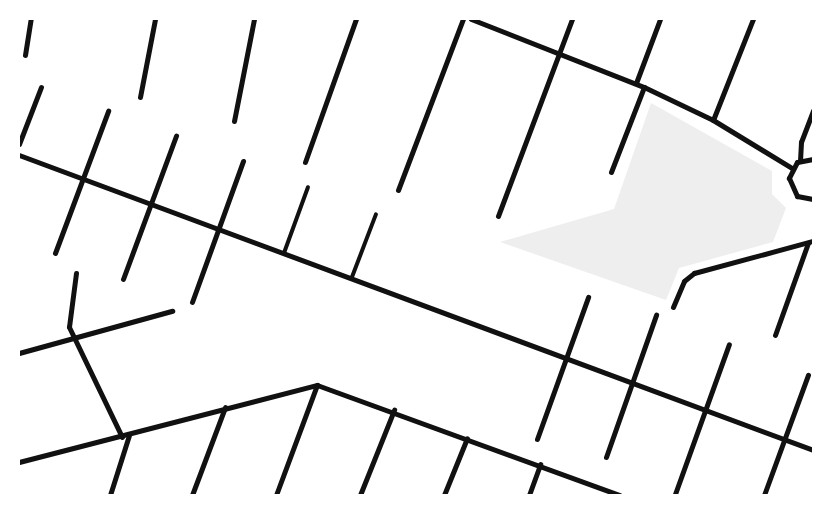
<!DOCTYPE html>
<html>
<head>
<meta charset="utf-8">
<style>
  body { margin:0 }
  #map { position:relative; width:832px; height:514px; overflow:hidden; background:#fff; font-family:Montserrat,sans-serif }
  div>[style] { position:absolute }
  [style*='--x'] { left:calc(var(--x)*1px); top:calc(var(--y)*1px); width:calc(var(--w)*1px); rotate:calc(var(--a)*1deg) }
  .green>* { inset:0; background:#eee }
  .service>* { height:4px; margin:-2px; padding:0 2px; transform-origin:2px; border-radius:2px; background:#111 }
  .minor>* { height:5px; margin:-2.5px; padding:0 2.5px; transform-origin:2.5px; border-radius:2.5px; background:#111 }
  span { translate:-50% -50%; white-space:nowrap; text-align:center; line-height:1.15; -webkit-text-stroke:5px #fff; paint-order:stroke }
  .frame { position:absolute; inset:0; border:20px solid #fff; pointer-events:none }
</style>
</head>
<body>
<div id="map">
  <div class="green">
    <i style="clip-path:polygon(651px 103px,772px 171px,772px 194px,786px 208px,773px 242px,679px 268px,666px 300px,500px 242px,614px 209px)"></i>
  </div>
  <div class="service">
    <i style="--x:284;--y:253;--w:70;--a:-70"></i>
    <i style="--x:352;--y:277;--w:67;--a:-69.1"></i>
  </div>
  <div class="minor">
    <i style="--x:471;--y:19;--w:186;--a:21.5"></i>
    <i style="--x:644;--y:87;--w:76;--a:25.6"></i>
    <i style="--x:713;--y:120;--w:92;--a:31.3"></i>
    <i style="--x:25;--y:55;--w:36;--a:-81"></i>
    <i style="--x:636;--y:83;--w:68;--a:-69.4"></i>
    <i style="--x:140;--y:97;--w:79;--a:-79.1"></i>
    <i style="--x:713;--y:120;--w:109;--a:-68.4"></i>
    <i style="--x:234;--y:121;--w:104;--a:-78.9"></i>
    <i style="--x:19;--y:144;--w:61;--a:-68.9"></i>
    <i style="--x:19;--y:155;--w:847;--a:20.38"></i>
    <i style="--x:813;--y:159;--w:16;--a:169"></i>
    <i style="--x:797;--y:162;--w:18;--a:117"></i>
    <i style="--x:789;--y:178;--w:20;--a:66"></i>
    <i style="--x:797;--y:196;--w:16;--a:11"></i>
    <i style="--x:800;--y:161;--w:19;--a:-87"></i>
    <i style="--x:801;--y:142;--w:34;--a:-69"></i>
    <i style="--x:305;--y:162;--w:152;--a:-70.4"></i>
    <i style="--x:611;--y:172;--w:91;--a:-68.8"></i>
    <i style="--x:398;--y:190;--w:183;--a:-69.2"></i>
    <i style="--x:498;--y:216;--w:210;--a:-69.4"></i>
    <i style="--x:55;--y:253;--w:152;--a:-69.5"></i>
    <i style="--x:76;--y:273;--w:54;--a:97.4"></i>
    <i style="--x:69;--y:327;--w:122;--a:64.3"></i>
    <i style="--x:123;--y:279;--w:153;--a:-69.7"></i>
    <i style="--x:192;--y:302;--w:150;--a:-70.1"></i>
    <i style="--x:673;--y:307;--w:28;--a:-67"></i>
    <i style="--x:684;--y:281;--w:13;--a:-39"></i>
    <i style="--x:694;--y:273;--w:123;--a:-15.1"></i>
    <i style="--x:775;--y:335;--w:98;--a:-70.3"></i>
    <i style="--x:19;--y:353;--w:159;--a:-15.4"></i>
    <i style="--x:537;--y:439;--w:151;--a:-70.2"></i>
    <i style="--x:606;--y:457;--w:151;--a:-70.6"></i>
    <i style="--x:19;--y:462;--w:308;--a:-14.5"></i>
    <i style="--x:317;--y:385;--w:322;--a:20"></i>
    <i style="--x:675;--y:494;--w:159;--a:-70.2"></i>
    <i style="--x:110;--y:495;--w:63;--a:-72.4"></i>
    <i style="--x:192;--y:495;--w:94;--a:-69.4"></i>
    <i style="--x:276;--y:495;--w:117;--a:-69.6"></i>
    <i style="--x:360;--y:495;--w:92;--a:-68.2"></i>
    <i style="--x:444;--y:495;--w:61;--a:-68"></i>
    <i style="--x:529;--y:495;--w:33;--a:-70"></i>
    <i style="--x:764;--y:495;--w:128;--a:-69.9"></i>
  </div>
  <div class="frame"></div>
</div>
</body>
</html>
